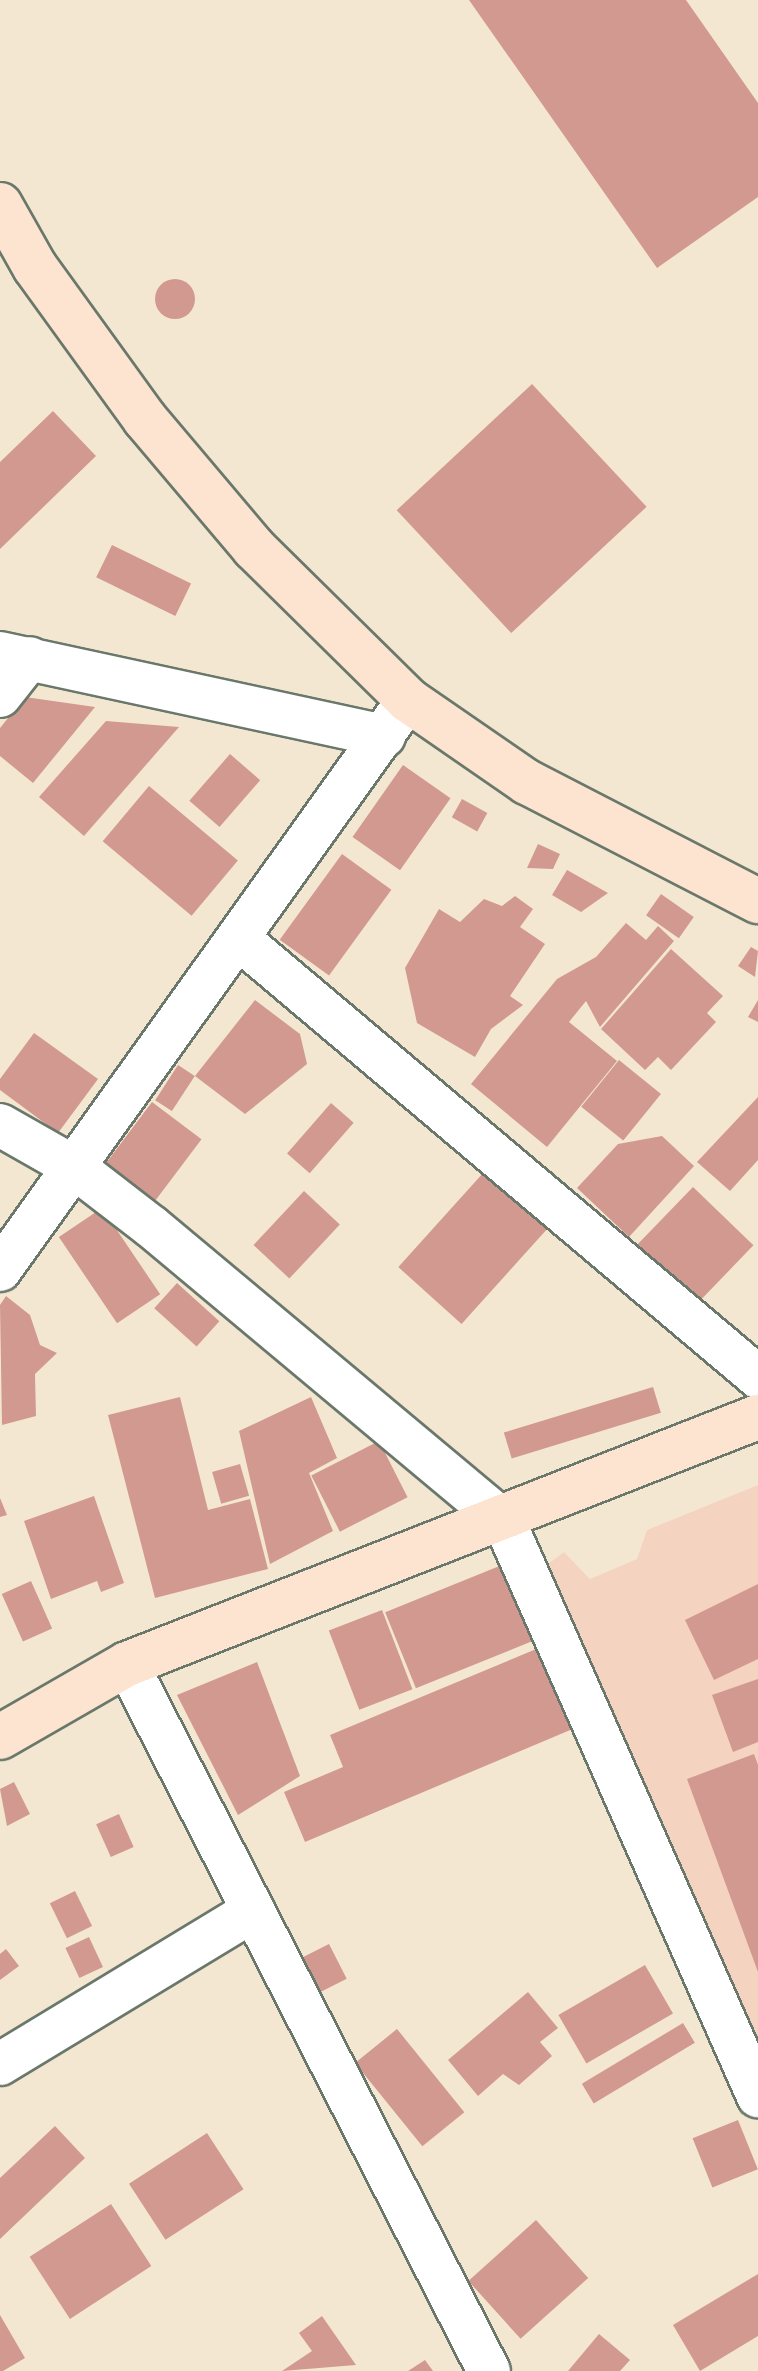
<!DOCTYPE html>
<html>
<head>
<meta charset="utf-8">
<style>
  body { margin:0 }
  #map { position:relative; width:758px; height:2371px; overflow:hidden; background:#f4e7d2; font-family:"Libre Bodoni",serif }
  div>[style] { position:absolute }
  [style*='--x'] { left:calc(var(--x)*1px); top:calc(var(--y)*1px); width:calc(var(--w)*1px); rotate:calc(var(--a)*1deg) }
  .built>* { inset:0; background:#f5d3c1 }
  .building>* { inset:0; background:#d29990; transform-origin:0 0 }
  .round { border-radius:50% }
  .roads { filter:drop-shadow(2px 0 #6a786b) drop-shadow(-2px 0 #6a786b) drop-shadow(0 2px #6a786b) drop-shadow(0 -2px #6a786b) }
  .street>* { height:42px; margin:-21px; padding:0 21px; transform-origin:21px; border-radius:21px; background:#fff }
  .secondary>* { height:44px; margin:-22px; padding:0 22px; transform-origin:22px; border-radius:22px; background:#fde4d1 }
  span { translate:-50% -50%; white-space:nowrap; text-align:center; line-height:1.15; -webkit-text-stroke:6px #f7f3e8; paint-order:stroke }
</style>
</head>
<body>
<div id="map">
  <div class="built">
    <i style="clip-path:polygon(758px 1485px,758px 2055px,548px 1564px,564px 1552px,590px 1579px,637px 1559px,647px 1530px)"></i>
  </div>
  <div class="building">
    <i style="clip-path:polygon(469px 0,686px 0,758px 103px,758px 197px,657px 268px)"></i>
    <i class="round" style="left:155px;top:279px;width:40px;height:40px"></i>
    <i style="left:532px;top:384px;width:168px;height:185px;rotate:47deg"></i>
    <i style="clip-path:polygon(53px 411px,96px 456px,0 549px,0 462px)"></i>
    <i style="left:112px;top:545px;width:88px;height:36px;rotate:26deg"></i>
    <i style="clip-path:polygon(25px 697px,95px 707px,33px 783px,0 756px,0 728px)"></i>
    <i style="clip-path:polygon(106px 721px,179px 727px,84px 836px,39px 797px)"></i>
    <i style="left:230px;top:754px;width:40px;height:62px;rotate:41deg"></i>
    <i style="left:403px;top:765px;width:58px;height:88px;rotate:35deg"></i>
    <i style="left:149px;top:786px;width:116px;height:72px;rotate:40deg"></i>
    <i style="left:462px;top:799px;width:29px;height:21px;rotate:29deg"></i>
    <i style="clip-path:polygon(538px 844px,560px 854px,553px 869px,527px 868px)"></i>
    <i style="left:342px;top:854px;width:61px;height:106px;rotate:36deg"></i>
    <i style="clip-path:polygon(567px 870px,608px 893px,581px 912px,552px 895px)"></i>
    <i style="left:661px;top:894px;width:40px;height:26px;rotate:35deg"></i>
    <i style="clip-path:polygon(515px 896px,533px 909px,520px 927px,545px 944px,510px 996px,523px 1005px,491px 1029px,475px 1057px,417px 1023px,405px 968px,439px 909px,460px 922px,484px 899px,502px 906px)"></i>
    <i style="clip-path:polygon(626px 923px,646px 940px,658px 926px,674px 941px,600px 1027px,586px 1001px,569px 1022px,617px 1061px,547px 1147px,471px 1084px,557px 979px,596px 957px)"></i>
    <i style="clip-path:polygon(751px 947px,758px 951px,755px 977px,738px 966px)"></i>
    <i style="clip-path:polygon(671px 949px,723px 996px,707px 1013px,716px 1022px,671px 1070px,658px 1057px,645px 1070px,601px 1029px)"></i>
    <i style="clip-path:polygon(255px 1000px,300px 1034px,307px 1064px,245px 1114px,195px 1076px)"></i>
    <i style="clip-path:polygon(758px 1000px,758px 1022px,748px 1017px)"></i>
    <i style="clip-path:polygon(34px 1033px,98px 1079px,58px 1133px,0 1090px,0 1079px)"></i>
    <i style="left:619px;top:1060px;width:54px;height:60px;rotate:39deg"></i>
    <i style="left:178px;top:1065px;width:20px;height:42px;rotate:33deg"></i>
    <i style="clip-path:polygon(758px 1097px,758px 1160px,730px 1191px,697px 1162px)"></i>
    <i style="left:152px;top:1102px;width:62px;height:87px;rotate:37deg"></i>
    <i style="left:331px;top:1103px;width:30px;height:67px;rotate:41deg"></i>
    <i style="clip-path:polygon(662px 1136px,694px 1166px,629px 1237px,577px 1188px,618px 1144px)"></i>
    <i style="left:484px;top:1172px;width:85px;height:128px;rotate:42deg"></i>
    <i style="left:693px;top:1187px;width:84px;height:95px;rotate:44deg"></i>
    <i style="left:304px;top:1191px;width:49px;height:74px;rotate:43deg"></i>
    <i style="left:102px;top:1208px;width:104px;height:52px;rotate:56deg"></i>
    <i style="left:177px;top:1283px;width:57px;height:34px;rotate:42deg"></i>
    <i style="clip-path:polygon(6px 1296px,30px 1315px,40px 1345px,57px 1353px,35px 1374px,36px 1416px,2px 1425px,0 1305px)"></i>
    <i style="left:653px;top:1387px;width:27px;height:156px;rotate:73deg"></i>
    <i style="clip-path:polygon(180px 1397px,208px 1510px,250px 1499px,268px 1569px,155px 1598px,108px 1415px)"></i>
    <i style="clip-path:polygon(311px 1397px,337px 1458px,309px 1473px,333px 1531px,270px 1564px,239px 1431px)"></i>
    <i style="left:379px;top:1441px;width:63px;height:76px;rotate:63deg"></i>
    <i style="left:240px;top:1464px;width:33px;height:29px;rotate:74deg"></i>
    <i style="clip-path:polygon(94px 1496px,124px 1583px,101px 1592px,97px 1581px,51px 1599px,24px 1521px)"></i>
    <i style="clip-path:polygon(0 1498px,7px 1515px,0 1517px)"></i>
    <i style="left:502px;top:1565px;width:82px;height:126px;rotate:68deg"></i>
    <i style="left:31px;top:1581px;width:52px;height:32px;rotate:66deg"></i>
    <i style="clip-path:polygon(758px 1584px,758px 1659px,714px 1680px,685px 1620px)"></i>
    <i style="left:382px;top:1610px;width:85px;height:57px;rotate:69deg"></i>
    <i style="clip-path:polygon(541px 1647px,575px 1728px,305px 1842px,284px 1792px,343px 1767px,330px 1735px)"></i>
    <i style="clip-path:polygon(257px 1662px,300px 1776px,238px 1815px,177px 1695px)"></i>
    <i style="clip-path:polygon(758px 1679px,758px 1742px,733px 1752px,712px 1695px)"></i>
    <i style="clip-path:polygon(754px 1754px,758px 1765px,758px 1972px,687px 1779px)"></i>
    <i style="clip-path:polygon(14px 1782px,30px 1814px,7px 1826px,0 1789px)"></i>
    <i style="left:119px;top:1814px;width:36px;height:25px;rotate:66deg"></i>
    <i style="left:75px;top:1891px;width:39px;height:28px;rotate:64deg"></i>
    <i style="left:89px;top:1937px;width:33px;height:26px;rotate:65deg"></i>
    <i style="left:329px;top:1944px;width:39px;height:30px;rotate:63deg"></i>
    <i style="clip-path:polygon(6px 1949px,19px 1966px,0 1980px,0 1954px)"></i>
    <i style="left:645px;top:1965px;width:56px;height:100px;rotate:60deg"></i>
    <i style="clip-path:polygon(528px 1992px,558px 2028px,540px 2042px,552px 2056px,519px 2085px,503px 2074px,478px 2096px,448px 2060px)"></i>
    <i style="left:683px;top:2023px;width:23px;height:118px;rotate:59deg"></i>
    <i style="left:397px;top:2029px;width:107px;height:54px;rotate:51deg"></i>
    <i style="left:738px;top:2120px;width:53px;height:49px;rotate:68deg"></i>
    <i style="clip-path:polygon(55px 2126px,85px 2158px,0 2239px,0 2178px)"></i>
    <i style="left:207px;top:2133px;width:67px;height:93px;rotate:57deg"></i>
    <i style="left:111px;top:2204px;width:74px;height:97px;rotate:57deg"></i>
    <i style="left:536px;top:2220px;width:78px;height:91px;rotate:48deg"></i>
    <i style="clip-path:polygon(758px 2274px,758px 2336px,700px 2371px,673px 2325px)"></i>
    <i style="clip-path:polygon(0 2315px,25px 2358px,3px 2371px,0 2371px)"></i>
    <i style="clip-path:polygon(322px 2316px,356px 2365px,282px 2371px,312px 2351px,299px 2333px)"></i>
    <i style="clip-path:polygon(599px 2334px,630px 2360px,620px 2371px,568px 2371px)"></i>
    <i style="clip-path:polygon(425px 2360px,433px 2371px,408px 2371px)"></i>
  </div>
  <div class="roads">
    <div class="street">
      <i style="--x:0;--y:653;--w:393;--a:12.2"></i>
      <i style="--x:0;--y:696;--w:48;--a:-51.7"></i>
      <i style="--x:238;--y:938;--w:681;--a:40.17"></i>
      <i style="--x:0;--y:1125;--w:85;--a:29.6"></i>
      <i style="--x:74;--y:1167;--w:98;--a:37.6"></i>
      <i style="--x:152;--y:1227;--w:459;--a:39.9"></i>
      <i style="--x:504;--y:1521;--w:629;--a:66.17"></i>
      <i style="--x:0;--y:1270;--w:701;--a:-54.41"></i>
      <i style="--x:127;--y:1664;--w:794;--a:62.89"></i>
      <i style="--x:0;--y:2064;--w:296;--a:-31.2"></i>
    </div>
    <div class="secondary">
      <i style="--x:0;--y:205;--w:71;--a:60.6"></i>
      <i style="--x:35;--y:267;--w:188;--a:54.1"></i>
      <i style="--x:145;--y:419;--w:169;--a:49.8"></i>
      <i style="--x:254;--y:548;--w:216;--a:44.6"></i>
      <i style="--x:408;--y:700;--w:145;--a:34.6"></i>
      <i style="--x:527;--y:782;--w:260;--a:27.3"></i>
      <i style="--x:0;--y:1737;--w:146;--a:-29.9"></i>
      <i style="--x:127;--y:1664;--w:678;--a:-21.38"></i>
    </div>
  </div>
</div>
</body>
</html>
